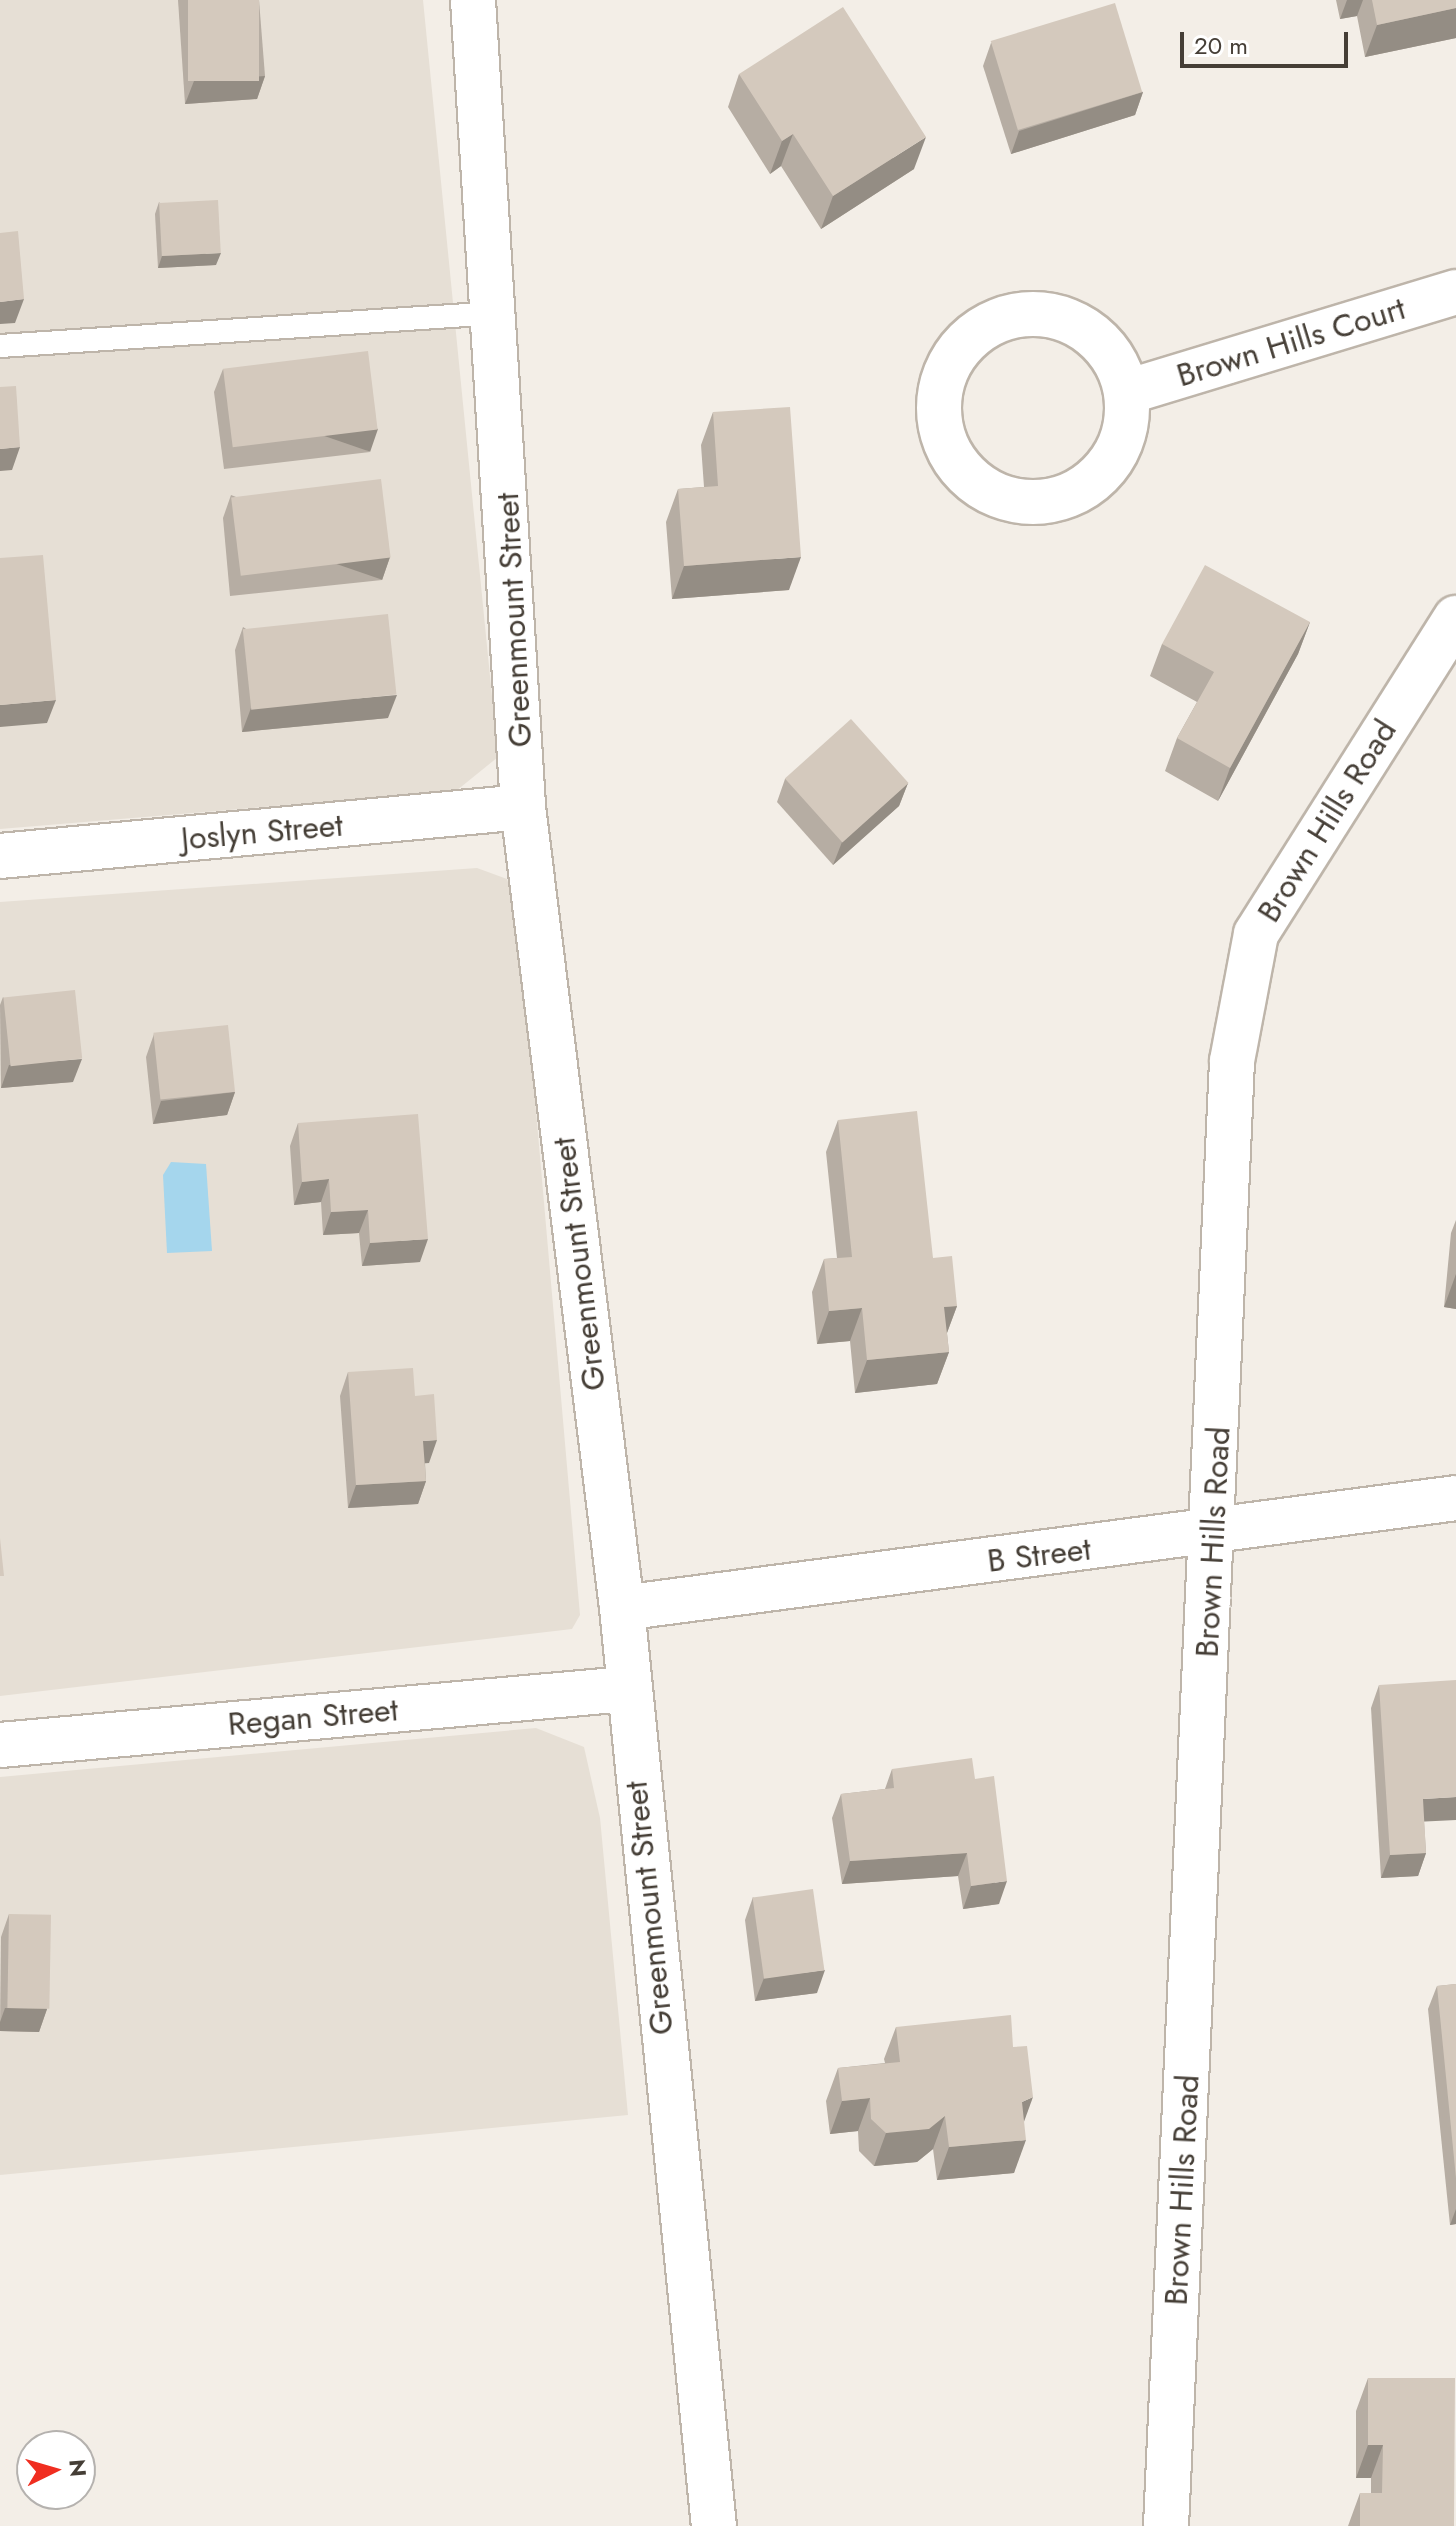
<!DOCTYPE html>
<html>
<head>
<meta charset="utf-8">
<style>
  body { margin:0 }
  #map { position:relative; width:1456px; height:2526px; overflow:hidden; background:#f3eee7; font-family:Jost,sans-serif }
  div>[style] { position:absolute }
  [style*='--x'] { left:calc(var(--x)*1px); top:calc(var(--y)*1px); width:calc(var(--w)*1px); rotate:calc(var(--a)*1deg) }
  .residential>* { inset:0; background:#e6dfd5 }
  .water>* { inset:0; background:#a5d6ed }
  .roads { filter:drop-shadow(2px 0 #beb5aa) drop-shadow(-2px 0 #beb5aa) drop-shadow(0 2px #beb5aa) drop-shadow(0 -2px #beb5aa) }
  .service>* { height:22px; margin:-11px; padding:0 11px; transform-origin:11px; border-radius:11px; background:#fff }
  .minor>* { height:44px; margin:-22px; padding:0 22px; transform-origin:22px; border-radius:22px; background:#fff }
  .minor>.ring { margin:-22px; padding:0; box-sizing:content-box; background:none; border:44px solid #fff; border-radius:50% }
  .wall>* { inset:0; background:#b6ada3 }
  .shaded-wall>* { inset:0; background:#948d84; transform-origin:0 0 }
  .building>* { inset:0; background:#d4c9bd; transform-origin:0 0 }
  span { translate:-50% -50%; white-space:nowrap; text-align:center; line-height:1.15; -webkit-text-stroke:8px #fff; paint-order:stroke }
  .street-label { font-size:32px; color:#453e36 }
  .north { position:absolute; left:16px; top:2430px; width:80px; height:80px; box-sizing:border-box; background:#fff; border:2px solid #b5b2af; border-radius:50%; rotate:85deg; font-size:22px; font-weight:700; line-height:32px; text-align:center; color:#453e36 }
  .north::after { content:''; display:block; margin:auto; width:28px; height:36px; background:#f02e20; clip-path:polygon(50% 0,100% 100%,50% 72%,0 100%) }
  .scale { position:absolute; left:1180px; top:32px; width:168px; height:36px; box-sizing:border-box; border:4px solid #453e36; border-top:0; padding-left:10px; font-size:24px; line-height:28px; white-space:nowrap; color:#453e36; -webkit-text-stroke:6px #fff; paint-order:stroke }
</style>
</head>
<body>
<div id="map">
  <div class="residential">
    <i style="clip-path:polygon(0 0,423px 0,498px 757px,456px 791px,0 829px)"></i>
    <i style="clip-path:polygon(477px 868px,507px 879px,519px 916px,580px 1615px,572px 1629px,0 1696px,0 902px)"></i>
    <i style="clip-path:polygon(536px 1728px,584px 1747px,600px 1818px,628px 2115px,0 2175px,0 1777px)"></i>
  </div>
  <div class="water">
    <i style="clip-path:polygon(171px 1162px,206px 1164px,212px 1251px,167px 1253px,163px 1175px)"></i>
  </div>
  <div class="roads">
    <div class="service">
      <i style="--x:0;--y:346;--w:499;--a:-3.8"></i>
    </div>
    <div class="minor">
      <i style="--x:473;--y:0;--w:809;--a:86.45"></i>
      <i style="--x:523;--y:807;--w:807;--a:82.95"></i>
      <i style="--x:622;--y:1608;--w:923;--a:84.28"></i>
      <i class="ring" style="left:939px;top:314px;width:144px;height:144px"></i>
      <i style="--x:1127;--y:392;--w:344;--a:-16.9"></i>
      <i style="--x:0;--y:856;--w:525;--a:-5.35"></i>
      <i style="--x:622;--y:1608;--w:841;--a:-7.51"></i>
      <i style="--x:0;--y:1745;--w:628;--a:-5.11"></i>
      <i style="--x:1166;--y:2526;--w:1466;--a:-87.42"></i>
      <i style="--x:1232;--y:1061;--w:129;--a:-79.3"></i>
      <i style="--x:1256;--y:934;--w:374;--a:-57.7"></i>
    </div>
  </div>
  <div class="wall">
    <i style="clip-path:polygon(178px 0,259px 0,265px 76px,257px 99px,185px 104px)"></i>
    <i style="clip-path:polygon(1336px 0,1456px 0,1456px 38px,1365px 57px,1357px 16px,1340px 19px)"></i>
    <i style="clip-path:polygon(991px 43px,1143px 92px,1135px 115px,1011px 154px,983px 66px)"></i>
    <i style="clip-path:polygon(739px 74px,914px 169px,821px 229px,781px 166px,770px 174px,728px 107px)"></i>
    <i style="clip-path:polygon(159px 202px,216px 265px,158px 268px,155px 214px)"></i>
    <i style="clip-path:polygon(223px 369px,370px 452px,224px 469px,214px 392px)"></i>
    <i style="clip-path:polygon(713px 412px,789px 590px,672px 599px,666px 522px,678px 489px,704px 487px,701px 445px)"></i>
    <i style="clip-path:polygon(231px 495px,390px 557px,382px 580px,230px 596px,223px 518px)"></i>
    <i style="clip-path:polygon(1310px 622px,1298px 654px,1218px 801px,1165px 771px,1177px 738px,1197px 702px,1150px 676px,1162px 644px)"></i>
    <i style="clip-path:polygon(243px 627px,388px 718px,242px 732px,235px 650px)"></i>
    <i style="clip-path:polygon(785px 779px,908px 783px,899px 806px,833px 865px,777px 802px)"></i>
    <i style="clip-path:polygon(3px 997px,73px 1082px,1px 1088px,0 1005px)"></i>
    <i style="clip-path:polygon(154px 1034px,235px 1092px,227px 1115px,153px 1124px,146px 1057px)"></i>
    <i style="clip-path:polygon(838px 1120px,933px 1258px,957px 1306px,947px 1333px,949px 1352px,937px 1384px,855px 1393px,850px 1341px,817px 1344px,812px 1292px,824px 1259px,837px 1258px,826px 1152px)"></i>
    <i style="clip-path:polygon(298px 1123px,420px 1262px,362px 1266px,359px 1233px,323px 1235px,321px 1202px,294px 1205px,290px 1146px)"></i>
    <i style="clip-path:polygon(1456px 1220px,1456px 1309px,1444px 1307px,1451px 1233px)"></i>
    <i style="clip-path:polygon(348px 1372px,415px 1396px,429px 1463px,425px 1463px,426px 1481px,418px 1504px,348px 1508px,340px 1396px)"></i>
    <i style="clip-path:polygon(1379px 1685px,1424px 1822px,1426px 1853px,1418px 1876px,1381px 1878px,1371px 1708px)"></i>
    <i style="clip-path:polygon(892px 1769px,975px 1779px,999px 1904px,963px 1909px,958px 1876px,842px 1884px,832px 1818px,841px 1794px,885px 1789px)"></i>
    <i style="clip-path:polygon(753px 1897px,817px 1993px,755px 2001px,745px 1920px)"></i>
    <i style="clip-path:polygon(9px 1914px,47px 2009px,39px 2032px,0 2031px,1px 1937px)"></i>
    <i style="clip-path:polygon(1456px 1984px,1456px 2224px,1450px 2225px,1428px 2009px,1437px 1986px)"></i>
    <i style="clip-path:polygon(896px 2027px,1013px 2047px,1024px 2121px,1014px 2173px,937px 2180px,933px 2149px,917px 2162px,874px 2166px,859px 2151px,858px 2131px,830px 2134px,826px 2101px,838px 2068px,885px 2063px,884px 2059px)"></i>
    <i style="clip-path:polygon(1368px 2378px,1454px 2526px,1348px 2526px,1360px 2493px,1371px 2493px,1371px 2478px,1356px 2478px,1356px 2411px)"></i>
  </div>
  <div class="shaded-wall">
    <i style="clip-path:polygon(1347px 0,1363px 0,1357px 16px,1340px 19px)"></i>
    <i style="clip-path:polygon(1456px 8px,1456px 38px,1365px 57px,1377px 25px)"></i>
    <i style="clip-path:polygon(265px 76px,257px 99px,185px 104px,194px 81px)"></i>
    <i style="clip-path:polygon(1143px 92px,1135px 115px,1011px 154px,1019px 131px)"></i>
    <i style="clip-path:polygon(793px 134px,781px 166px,770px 174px,782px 141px)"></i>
    <i style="clip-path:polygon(926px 137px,914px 169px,821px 229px,833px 196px)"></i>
    <i style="clip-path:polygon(221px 253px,216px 265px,158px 268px,162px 256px)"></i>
    <i style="clip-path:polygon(24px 299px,15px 323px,0 324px,0 302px)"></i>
    <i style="left:378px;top:429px;width:24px;height:147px;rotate:109deg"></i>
    <i style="clip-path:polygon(20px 447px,12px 470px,0 471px,0 449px)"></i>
    <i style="left:390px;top:557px;width:24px;height:152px;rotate:109deg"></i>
    <i style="clip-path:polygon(801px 557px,789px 590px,672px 599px,684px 566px)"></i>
    <i style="clip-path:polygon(1310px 622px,1298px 654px,1218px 801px,1230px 768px)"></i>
    <i style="clip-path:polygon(397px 695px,388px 718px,242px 732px,251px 708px)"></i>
    <i style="clip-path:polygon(56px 700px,47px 723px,0 727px,0 705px)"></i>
    <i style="clip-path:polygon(908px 783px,899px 806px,833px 865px,842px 842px)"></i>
    <i style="clip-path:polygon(82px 1059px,73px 1082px,1px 1088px,9px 1065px)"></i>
    <i style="clip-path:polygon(235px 1092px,227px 1115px,153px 1124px,161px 1101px)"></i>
    <i style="clip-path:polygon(329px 1179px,321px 1202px,294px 1205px,302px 1182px)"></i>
    <i style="clip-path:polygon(368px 1210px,359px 1233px,323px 1235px,331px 1212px)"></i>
    <i style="clip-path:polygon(428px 1239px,420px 1262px,362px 1266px,370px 1243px)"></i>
    <i style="clip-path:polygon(1456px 1274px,1456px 1309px,1444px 1307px)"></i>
    <i style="clip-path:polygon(957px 1306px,945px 1338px,944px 1307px)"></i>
    <i style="clip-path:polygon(862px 1308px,850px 1341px,817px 1344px,829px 1311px)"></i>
    <i style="clip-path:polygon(949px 1352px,937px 1384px,855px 1393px,867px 1360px)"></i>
    <i style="clip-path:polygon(437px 1440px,429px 1463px,415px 1464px,423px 1441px)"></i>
    <i style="clip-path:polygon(426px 1481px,418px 1504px,348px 1508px,356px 1485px)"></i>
    <i style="clip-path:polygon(1456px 1797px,1456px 1820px,1415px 1822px,1423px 1799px)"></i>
    <i style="clip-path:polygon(967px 1853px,958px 1876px,842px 1884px,850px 1861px)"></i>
    <i style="clip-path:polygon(1426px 1853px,1418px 1876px,1381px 1878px,1390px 1855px)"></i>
    <i style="clip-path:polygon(1007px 1881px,999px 1904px,963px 1909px,971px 1886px)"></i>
    <i style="clip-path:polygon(825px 1970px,817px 1993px,755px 2001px,764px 1978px)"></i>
    <i style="clip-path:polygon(5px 2008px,47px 2009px,39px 2032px,0 2031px,0 2022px)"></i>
    <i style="clip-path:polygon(1033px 2097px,1021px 2130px,1022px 2102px)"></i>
    <i style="clip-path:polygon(870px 2098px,858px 2131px,830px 2134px,842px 2101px)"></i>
    <i style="clip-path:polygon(945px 2116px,933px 2149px,917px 2162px,874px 2166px,886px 2133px)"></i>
    <i style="clip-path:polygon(1026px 2140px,1014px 2173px,937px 2180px,949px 2147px)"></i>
    <i style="clip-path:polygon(1456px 2209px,1456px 2224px,1450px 2225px)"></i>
    <i style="clip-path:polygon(1368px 2445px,1383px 2445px,1371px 2478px,1356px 2478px)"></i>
  </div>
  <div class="building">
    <i style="left:188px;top:0;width:71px;height:81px"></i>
    <i style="clip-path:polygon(1372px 0,1456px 0,1456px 8px,1377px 25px)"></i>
    <i style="left:1115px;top:3px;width:93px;height:130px;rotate:73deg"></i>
    <i style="clip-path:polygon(843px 7px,926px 137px,833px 196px,793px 134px,782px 141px,739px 74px)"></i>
    <i style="left:218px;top:200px;width:53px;height:59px;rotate:87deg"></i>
    <i style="clip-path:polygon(18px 231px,24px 299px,0 302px,0 233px)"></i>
    <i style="left:368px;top:351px;width:79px;height:146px;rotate:83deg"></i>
    <i style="clip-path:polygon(16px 386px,20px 447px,0 449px,0 387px)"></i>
    <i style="clip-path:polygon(790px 407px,801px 557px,684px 566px,678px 489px,718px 486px,713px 412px)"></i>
    <i style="left:381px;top:479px;width:79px;height:151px;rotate:83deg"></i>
    <i style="clip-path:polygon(43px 555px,56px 700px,0 705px,0 558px)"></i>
    <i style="clip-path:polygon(1205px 565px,1310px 622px,1230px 768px,1177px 738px,1214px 672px,1162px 644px)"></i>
    <i style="left:388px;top:614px;width:81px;height:146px;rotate:84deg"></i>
    <i style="left:851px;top:719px;width:86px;height:89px;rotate:48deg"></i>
    <i style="left:75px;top:990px;width:69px;height:72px;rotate:84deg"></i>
    <i style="left:228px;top:1025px;width:67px;height:75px;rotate:84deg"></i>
    <i style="clip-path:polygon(917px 1111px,933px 1258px,952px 1256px,957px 1306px,944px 1307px,949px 1352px,867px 1360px,862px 1308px,829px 1311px,824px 1259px,852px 1257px,838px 1120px)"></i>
    <i style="clip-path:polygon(418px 1114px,428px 1239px,370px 1243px,368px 1210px,331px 1212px,329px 1179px,302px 1182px,298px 1123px)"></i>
    <i style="clip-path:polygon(413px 1368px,415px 1396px,434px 1394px,437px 1440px,423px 1441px,426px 1481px,356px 1485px,348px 1372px)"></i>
    <i style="clip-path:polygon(0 1538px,4px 1576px,0 1576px)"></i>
    <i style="clip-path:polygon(1456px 1680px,1456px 1797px,1423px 1799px,1426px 1853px,1390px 1855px,1379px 1685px)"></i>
    <i style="clip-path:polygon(972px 1758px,975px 1779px,994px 1776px,1007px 1881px,971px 1886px,967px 1853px,850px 1861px,841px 1794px,894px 1788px,892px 1769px)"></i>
    <i style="left:813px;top:1889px;width:82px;height:61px;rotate:82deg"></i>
    <i style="left:9px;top:1914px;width:42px;height:94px;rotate:1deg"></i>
    <i style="clip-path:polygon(1456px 1984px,1456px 2178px,1437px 1986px)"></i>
    <i style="clip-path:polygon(1011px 2015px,1013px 2047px,1027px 2046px,1033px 2097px,1022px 2102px,1026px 2140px,949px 2147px,945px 2116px,929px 2129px,886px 2133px,871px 2119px,870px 2098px,842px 2101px,838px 2068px,900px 2062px,896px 2027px)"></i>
    <i style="clip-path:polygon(1368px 2378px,1455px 2378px,1454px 2526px,1360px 2526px,1360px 2493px,1382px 2493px,1383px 2445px,1368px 2445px)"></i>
  </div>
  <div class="street-label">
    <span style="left:1291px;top:342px;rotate:-17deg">Brown Hills Court</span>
    <span style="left:514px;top:620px;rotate:-93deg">Greenmount Street</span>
    <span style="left:1327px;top:821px;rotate:-58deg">Brown Hills Road</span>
    <span style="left:262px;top:832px;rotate:-5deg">Joslyn Street</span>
    <span style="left:579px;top:1264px;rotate:-97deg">Greenmount Street</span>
    <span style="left:1213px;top:1542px;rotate:-87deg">Brown Hills Road</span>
    <span style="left:1039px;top:1555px;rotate:-7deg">B Street</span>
    <span style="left:313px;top:1717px;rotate:-5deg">Regan Street</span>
    <span style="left:649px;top:1908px;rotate:-96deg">Greenmount Street</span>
    <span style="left:1182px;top:2190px;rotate:-87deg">Brown Hills Road</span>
  </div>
  <div class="north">N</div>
  <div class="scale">20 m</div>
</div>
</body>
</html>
